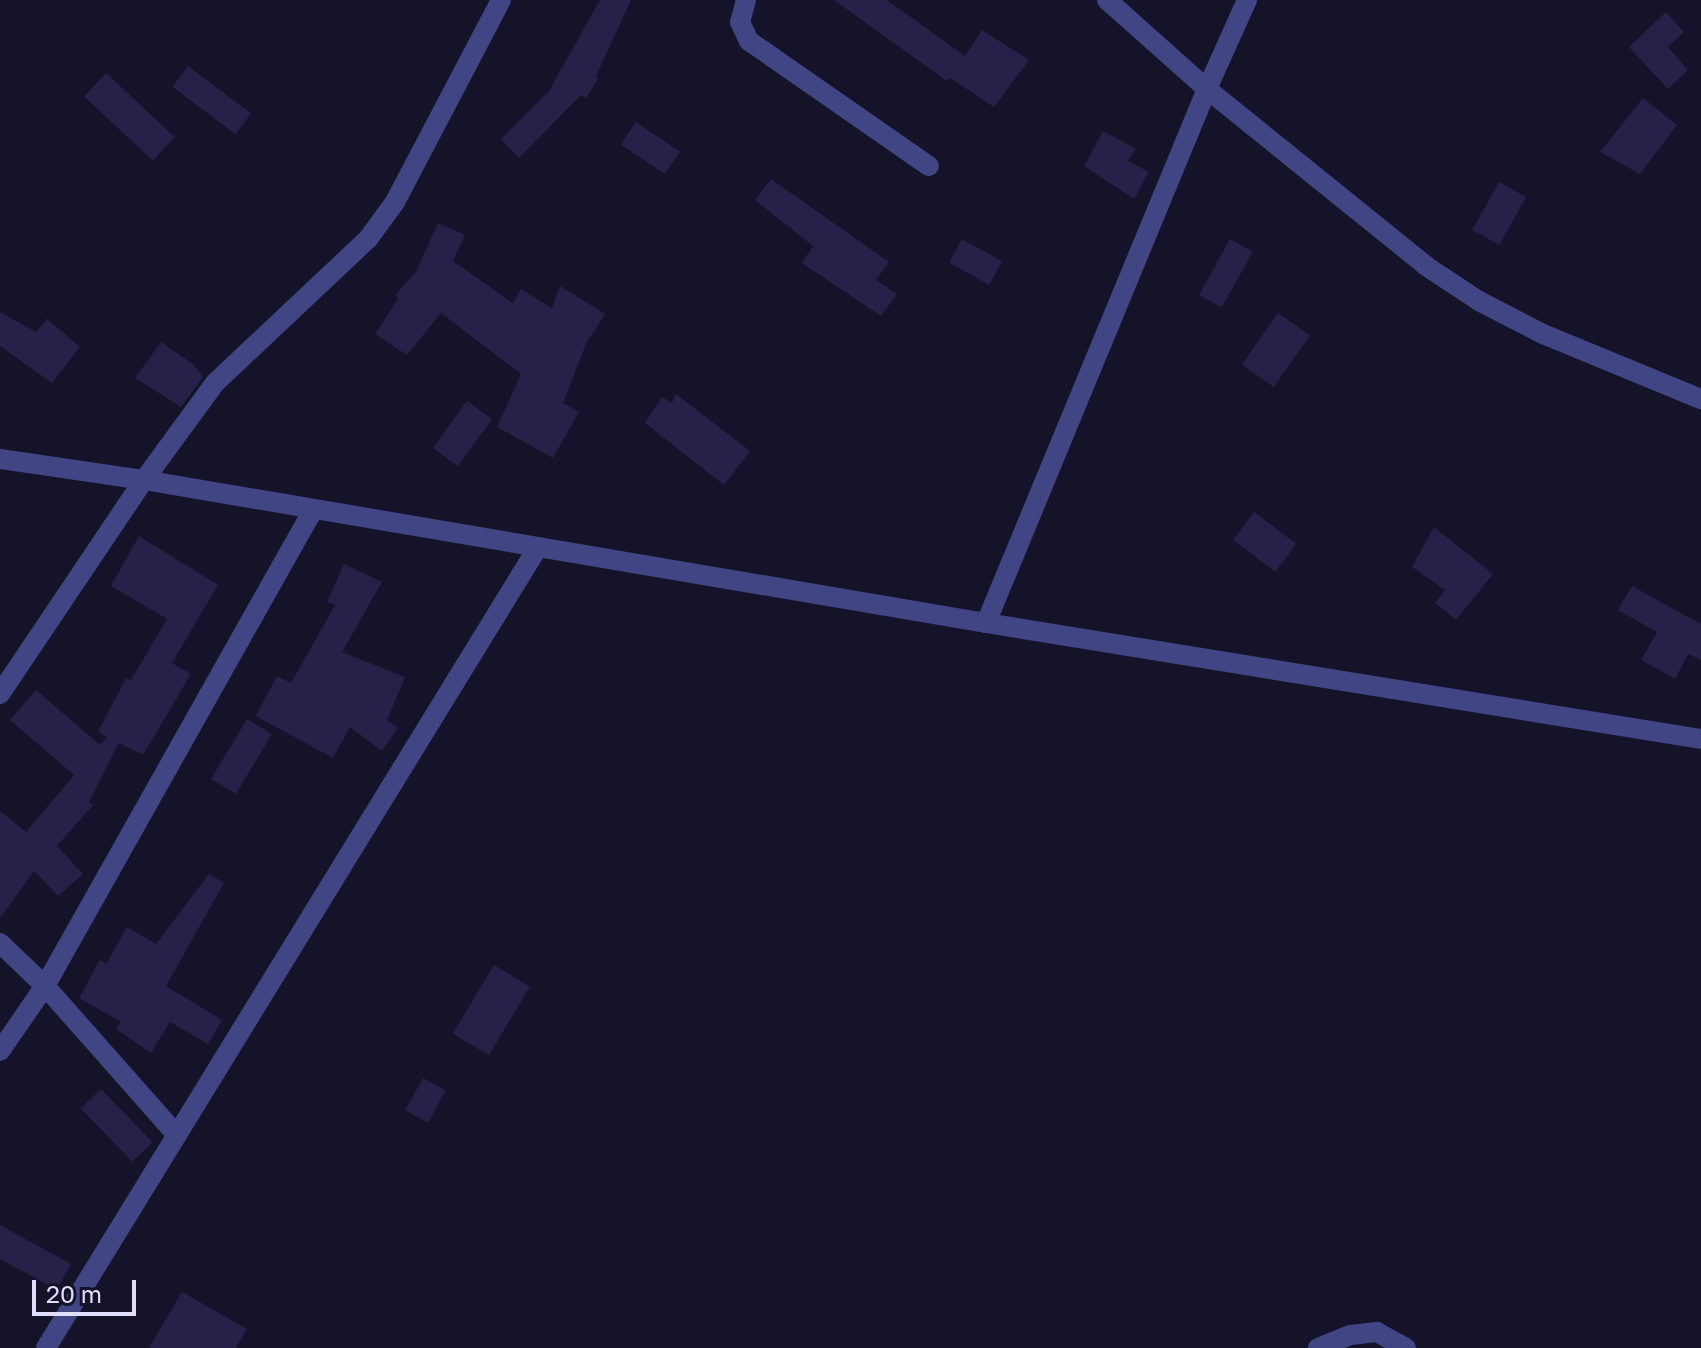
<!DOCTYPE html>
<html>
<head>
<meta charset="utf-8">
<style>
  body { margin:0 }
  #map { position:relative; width:1701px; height:1348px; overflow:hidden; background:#151329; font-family:"Golos Text",sans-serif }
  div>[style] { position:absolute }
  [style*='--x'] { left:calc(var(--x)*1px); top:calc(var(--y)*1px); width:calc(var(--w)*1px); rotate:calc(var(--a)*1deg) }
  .building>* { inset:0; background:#252148; transform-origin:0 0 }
  .minor>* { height:20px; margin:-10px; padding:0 10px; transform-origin:10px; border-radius:10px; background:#424584 }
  span { translate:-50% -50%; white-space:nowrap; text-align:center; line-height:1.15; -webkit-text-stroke:6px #151329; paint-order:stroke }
  .scale { position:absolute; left:32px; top:1280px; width:104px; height:36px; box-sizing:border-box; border:4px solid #dfdefc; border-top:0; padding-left:10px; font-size:24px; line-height:28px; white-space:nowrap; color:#dfdefc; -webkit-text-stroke:6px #151329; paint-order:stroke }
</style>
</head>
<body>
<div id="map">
  <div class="building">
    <i style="clip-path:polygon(600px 0,631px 0,596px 76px,598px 79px,586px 98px,581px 95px,519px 158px,501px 139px,549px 91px)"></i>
    <i style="clip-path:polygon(834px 0,887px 0,965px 56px,982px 30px,1029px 60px,994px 107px,950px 78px,947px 81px)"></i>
    <i style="clip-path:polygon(1666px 12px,1684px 32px,1668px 47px,1688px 70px,1668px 89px,1629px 47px)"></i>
    <i style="left:188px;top:66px;width:79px;height:26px;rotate:37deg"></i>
    <i style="left:106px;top:73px;width:94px;height:32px;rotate:43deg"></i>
    <i style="clip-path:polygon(1643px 98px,1677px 125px,1640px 174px,1600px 152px)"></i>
    <i style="left:636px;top:122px;width:53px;height:27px;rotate:34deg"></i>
    <i style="clip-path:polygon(1103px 131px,1136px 149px,1128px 161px,1149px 172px,1134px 199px,1084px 166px)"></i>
    <i style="clip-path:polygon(771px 179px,889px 262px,876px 280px,897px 294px,881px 316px,802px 263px,813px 246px,755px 200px)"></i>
    <i style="left:1499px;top:182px;width:31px;height:55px;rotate:29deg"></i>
    <i style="clip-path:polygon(438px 223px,465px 235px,453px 261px,513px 303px,521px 289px,552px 308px,560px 286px,605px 314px,586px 344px,563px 403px,579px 412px,553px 458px,497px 427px,521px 374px,441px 313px,407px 355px,375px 334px,398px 299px,395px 295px,416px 272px)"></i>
    <i style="left:962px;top:239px;width:46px;height:27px;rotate:29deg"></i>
    <i style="left:1230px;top:239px;width:26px;height:64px;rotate:29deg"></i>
    <i style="clip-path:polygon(0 312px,36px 332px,47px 319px,80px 347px,52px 383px,0 346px)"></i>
    <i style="left:1278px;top:313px;width:39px;height:63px;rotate:35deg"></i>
    <i style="clip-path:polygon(161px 342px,193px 364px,203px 377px,181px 407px,135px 378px)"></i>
    <i style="clip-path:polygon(676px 394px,750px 451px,724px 485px,645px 423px,662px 397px,672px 403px)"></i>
    <i style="left:467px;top:401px;width:31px;height:58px;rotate:36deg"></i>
    <i style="left:1254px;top:512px;width:53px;height:35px;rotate:37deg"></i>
    <i style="clip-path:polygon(1434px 527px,1493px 574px,1456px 620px,1435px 603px,1445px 590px,1412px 567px)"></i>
    <i style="clip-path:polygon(139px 536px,218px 585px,172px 663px,191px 674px,143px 755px,119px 743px,89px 802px,93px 805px,57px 846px,83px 874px,58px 896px,34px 871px,0 918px,0 811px,26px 832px,74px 775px,10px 720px,36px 690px,100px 745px,107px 737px,98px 732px,126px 678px,131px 680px,167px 619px,111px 586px)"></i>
    <i style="clip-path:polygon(344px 564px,382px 582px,342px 652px,405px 677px,387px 720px,398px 728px,382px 751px,350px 727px,333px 758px,256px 716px,277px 676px,291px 683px,335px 605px,327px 602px)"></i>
    <i style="clip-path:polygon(1632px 586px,1701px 624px,1701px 660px,1688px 654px,1675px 679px,1641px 660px,1657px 632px,1618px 610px)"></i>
    <i style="left:247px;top:719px;width:29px;height:70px;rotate:31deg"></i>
    <i style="clip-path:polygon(209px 874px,224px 883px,166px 986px,222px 1020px,208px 1044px,170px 1022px,151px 1053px,116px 1029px,121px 1022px,79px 998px,100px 960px,106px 964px,127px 927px,156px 944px)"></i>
    <i style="left:494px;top:965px;width:42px;height:80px;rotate:31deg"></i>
    <i style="left:423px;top:1078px;width:26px;height:37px;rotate:29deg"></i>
    <i style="left:101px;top:1089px;width:74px;height:28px;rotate:46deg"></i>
    <i style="clip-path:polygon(0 1225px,71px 1264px,57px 1290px,0 1259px)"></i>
    <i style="clip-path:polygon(182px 1292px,247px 1329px,236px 1348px,149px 1348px)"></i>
  </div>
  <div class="minor">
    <i style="--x:746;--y:0;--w:23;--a:105"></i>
    <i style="--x:740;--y:22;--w:21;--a:65"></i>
    <i style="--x:749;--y:41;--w:219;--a:34.8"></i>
    <i style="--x:1107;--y:0;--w:134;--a:41.7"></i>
    <i style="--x:1207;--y:89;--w:282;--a:38.9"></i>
    <i style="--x:1426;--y:266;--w:64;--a:33.4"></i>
    <i style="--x:1479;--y:301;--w:72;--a:27.3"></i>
    <i style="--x:1543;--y:334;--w:171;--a:22.4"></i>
    <i style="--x:0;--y:459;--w:146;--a:8.3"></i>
    <i style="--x:144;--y:480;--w:854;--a:9.64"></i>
    <i style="--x:986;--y:623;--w:724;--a:9.22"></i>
    <i style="--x:986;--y:623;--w:578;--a:-67.52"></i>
    <i style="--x:1207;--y:89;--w:98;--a:-65.8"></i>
    <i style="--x:0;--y:694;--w:258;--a:-56.1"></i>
    <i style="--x:144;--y:480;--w:120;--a:-53.8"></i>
    <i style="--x:215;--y:383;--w:210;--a:-43.3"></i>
    <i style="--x:368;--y:239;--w:46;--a:-53.9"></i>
    <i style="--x:395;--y:202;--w:228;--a:-62.3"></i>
    <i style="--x:0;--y:943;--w:62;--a:43.7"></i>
    <i style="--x:45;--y:986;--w:199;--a:48.5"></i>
    <i style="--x:0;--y:1051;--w:79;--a:-55.3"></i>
    <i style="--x:45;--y:986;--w:546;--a:-60.62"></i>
    <i style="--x:46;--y:1348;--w:940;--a:-58.44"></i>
    <i style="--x:1318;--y:1348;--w:35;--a:-22"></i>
    <i style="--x:1351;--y:1335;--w:26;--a:-7"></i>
    <i style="--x:1377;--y:1332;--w:33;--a:29"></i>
  </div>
  <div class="scale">20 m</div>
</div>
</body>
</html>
